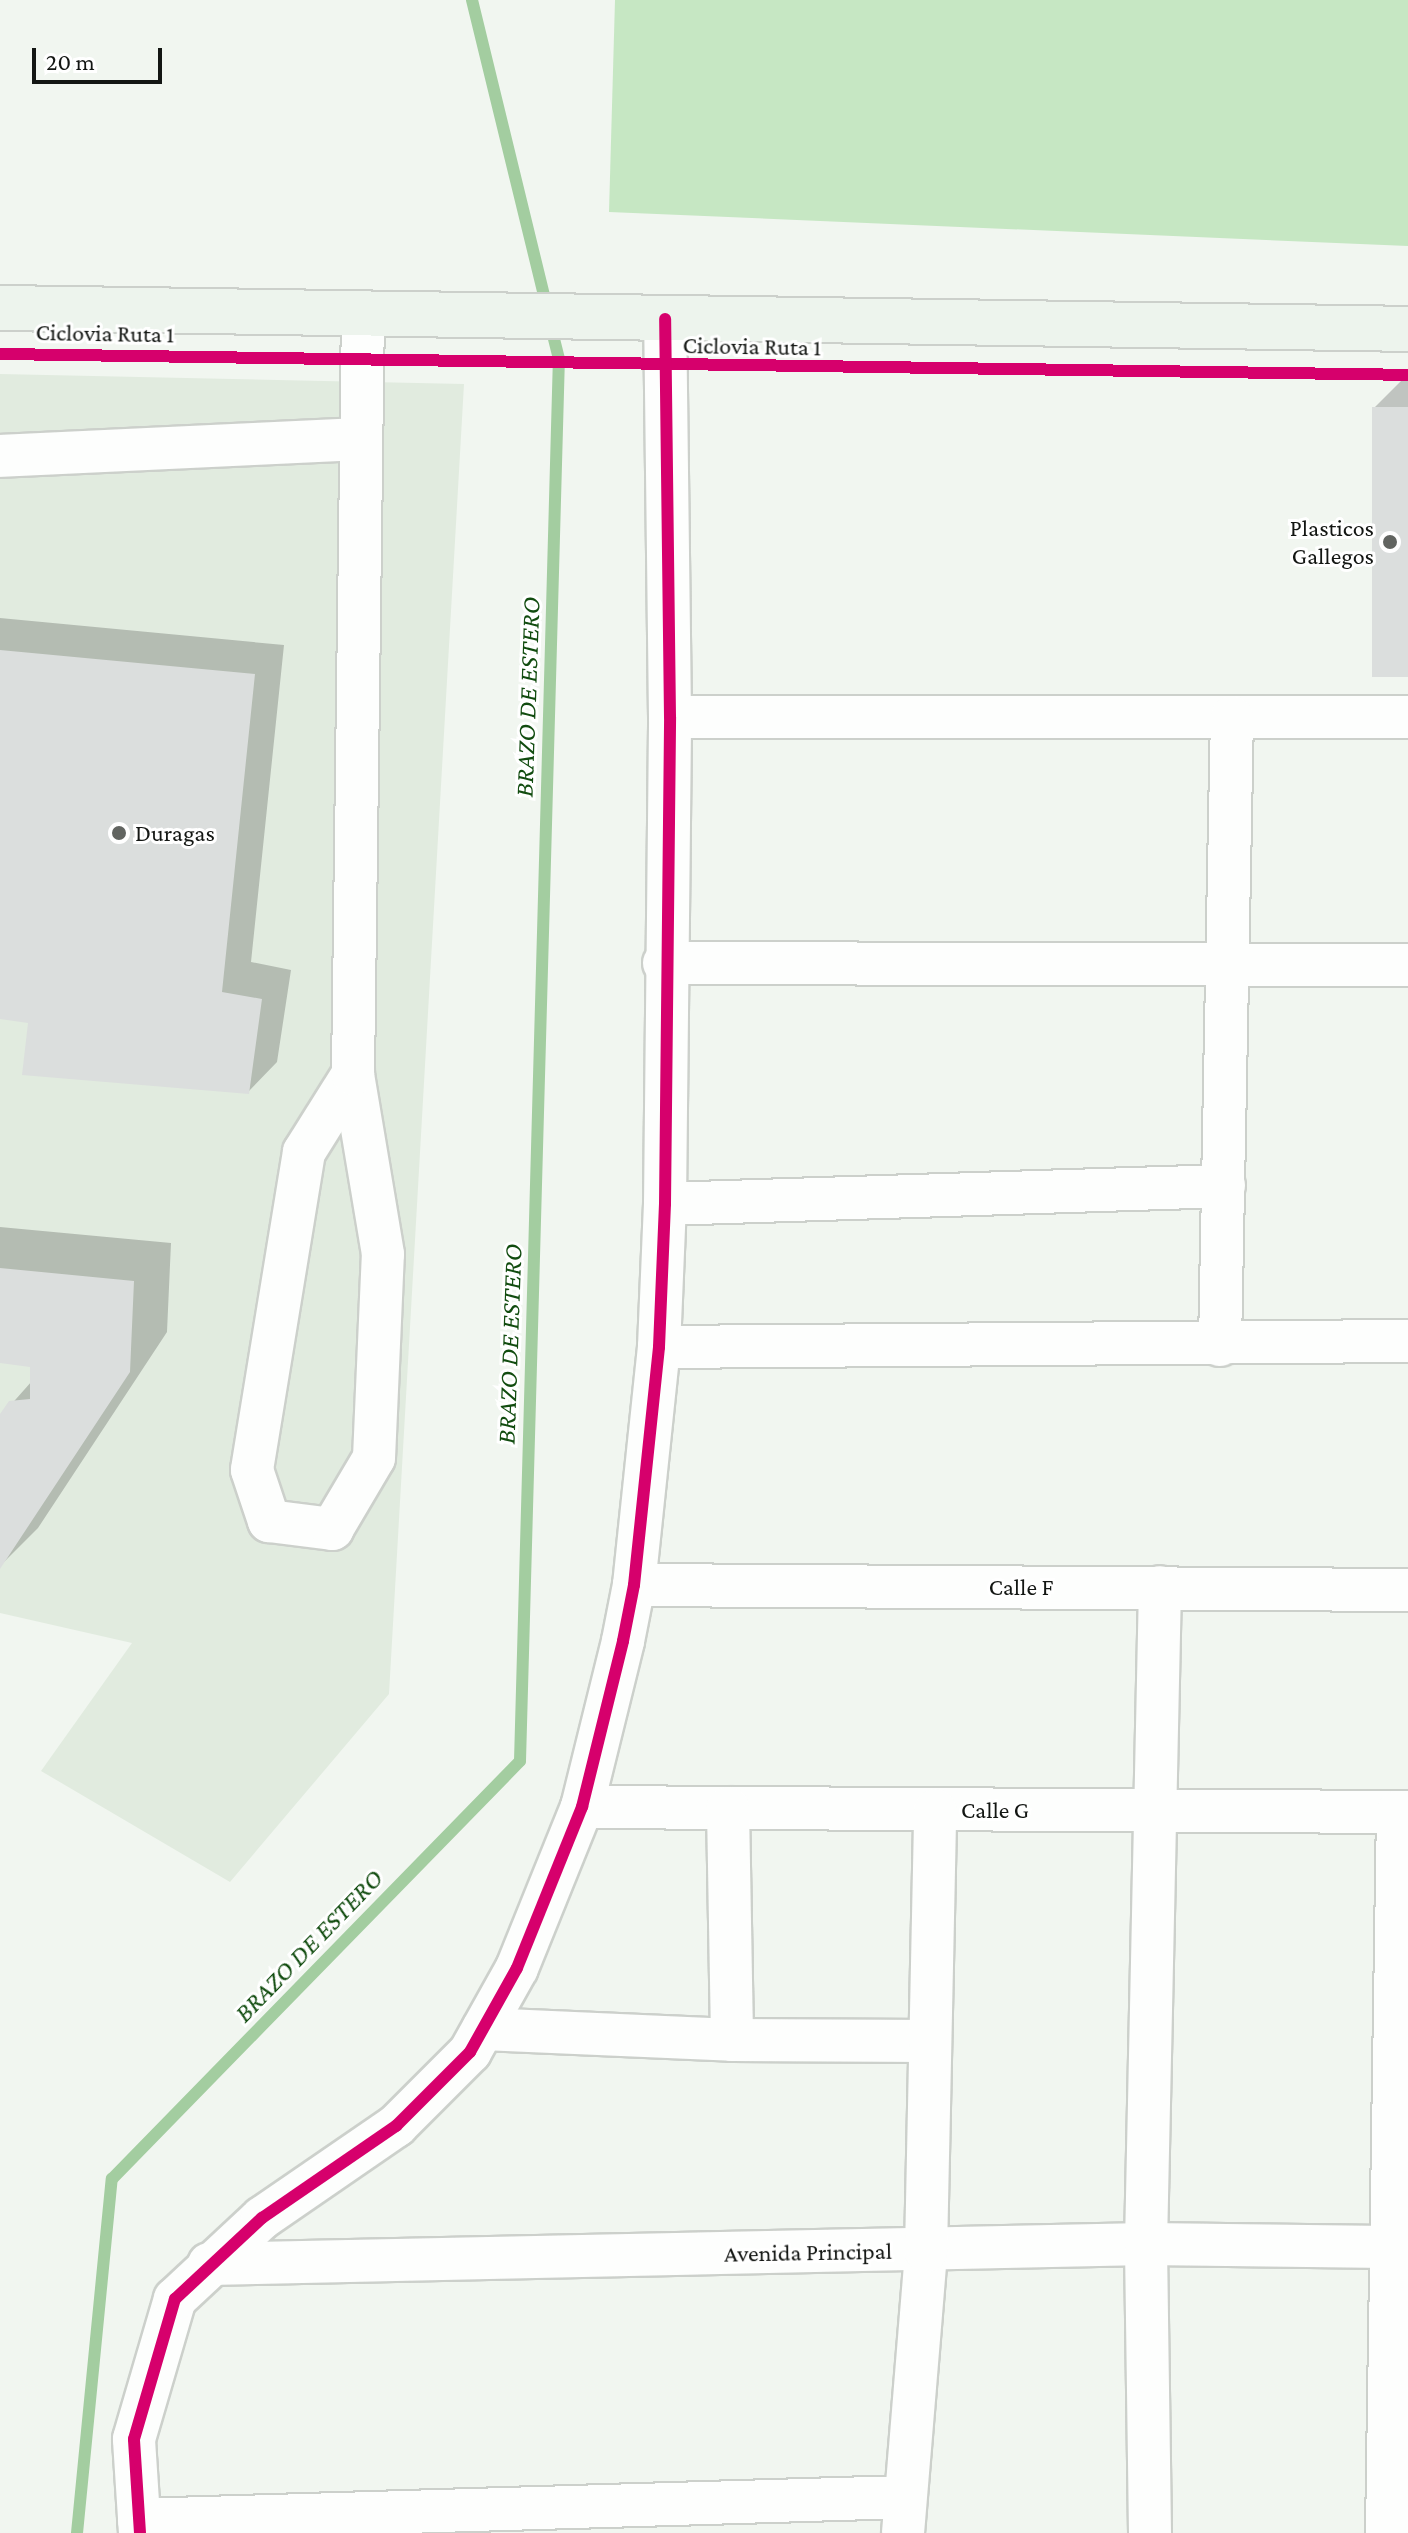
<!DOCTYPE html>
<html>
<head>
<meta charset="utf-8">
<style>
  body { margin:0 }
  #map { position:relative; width:1408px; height:2533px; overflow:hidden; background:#f1f6f0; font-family:"Crimson Pro",serif }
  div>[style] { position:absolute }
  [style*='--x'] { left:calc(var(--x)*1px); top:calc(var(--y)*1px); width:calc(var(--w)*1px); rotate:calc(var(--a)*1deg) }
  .built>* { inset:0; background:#e1ebdf }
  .green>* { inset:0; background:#c6e7c3 }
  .shadow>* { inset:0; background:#0003 }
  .stream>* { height:12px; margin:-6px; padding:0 6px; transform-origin:6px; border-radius:6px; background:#a3cda0 }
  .building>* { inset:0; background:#dbdedd; transform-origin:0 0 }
  .roads { filter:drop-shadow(2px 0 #ccd0cb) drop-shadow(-2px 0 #ccd0cb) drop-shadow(0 2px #ccd0cb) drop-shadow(0 -2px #ccd0cb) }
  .minor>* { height:42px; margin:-21px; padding:0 21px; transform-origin:21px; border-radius:21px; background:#fdfefd }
  .major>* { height:44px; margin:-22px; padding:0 22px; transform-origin:22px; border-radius:22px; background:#edf4ed }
  .cycleway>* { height:12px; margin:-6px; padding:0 6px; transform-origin:6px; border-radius:6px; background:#d6006c }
  .dots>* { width:22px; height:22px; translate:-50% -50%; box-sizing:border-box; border:4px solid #fff; border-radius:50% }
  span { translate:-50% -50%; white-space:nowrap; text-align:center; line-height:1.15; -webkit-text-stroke:6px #fff; paint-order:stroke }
  .street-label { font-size:24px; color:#131613 }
  .poi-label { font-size:24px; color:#131613 }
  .right { translate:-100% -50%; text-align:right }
  .left { translate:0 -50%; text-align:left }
  .water-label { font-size:26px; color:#114c0f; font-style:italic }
  .scale { position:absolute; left:32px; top:48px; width:130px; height:36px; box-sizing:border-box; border:4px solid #131613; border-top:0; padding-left:10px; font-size:24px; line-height:28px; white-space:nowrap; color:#131613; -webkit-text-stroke:6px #fff; paint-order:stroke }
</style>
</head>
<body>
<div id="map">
  <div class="built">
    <i style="clip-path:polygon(0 374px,464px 384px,389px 1694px,230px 1882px,41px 1771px,132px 1643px,0 1613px)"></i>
  </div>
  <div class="green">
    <i style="clip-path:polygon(615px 0,1408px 0,1408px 246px,609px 212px)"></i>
  </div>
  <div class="shadow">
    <i style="clip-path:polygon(1408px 374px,1408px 675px,1374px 408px)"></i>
    <i style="clip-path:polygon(0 618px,284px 645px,251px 962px,291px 970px,277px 1062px,248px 1092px,31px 1022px,0 1017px)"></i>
    <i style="clip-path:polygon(0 1227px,171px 1243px,167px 1332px,38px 1528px,0 1566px,0 1417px,32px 1381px,32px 1365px,0 1361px)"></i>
  </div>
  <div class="stream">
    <i style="--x:472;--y:0;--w:317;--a:76.3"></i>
    <i style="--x:77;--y:2533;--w:356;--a:-84.4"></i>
    <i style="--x:112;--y:2179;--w:584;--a:-45.69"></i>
    <i style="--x:520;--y:1761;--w:1403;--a:-88.41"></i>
    <i style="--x:559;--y:359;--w:34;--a:-104"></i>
  </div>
  <div class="building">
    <i style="left:1372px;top:407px;width:36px;height:270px"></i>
    <i style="clip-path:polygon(0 650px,255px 674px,222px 992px,262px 999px,249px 1094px,22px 1075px,28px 1023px,0 1019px)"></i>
    <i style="clip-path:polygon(0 1268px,134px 1281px,130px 1372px,0 1569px,0 1414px,9px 1401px,30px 1399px,30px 1367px,0 1363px)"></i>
  </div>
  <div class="roads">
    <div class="minor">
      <i style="--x:0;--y:456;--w:361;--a:-2.7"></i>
      <i style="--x:670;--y:717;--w:738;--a:0"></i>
      <i style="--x:664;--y:963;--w:744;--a:0.15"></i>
      <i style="--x:353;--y:1074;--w:92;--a:122.1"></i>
      <i style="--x:304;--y:1152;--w:322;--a:99.3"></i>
      <i style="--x:252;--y:1470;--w:54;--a:71.6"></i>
      <i style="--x:269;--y:1521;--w:64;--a:7.2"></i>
      <i style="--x:332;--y:1529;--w:82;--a:-59.4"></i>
      <i style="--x:374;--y:1458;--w:204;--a:-87.5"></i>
      <i style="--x:383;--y:1254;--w:182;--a:-99.5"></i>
      <i style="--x:353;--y:1074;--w:760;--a:-89.25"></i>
      <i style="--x:665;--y:1204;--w:559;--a:-1.84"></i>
      <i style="--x:1220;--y:1345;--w:628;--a:-88.91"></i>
      <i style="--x:659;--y:1347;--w:749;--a:-0.46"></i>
      <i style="--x:634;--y:1585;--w:774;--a:0.37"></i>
      <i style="--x:582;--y:1807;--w:826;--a:0.35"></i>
      <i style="--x:728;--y:1808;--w:232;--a:89"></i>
      <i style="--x:483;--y:2029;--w:249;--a:2.5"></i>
      <i style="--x:732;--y:2040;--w:198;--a:0.3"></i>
      <i style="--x:209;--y:2264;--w:937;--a:-1.22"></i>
      <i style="--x:1146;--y:2244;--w:262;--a:0.7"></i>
      <i style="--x:139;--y:2520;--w:764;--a:-1.72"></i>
      <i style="--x:140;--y:2533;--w:94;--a:-93.7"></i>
      <i style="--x:134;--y:2439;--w:146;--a:-73.7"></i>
      <i style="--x:175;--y:2299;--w:119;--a:-43"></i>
      <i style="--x:262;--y:2218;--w:163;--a:-34.5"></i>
      <i style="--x:396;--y:2126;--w:105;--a:-45"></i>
      <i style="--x:470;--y:2052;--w:96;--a:-60.8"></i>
      <i style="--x:517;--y:1968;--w:174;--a:-68"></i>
      <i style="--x:582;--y:1807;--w:171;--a:-76.1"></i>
      <i style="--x:623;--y:1641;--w:57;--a:-78.9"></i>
      <i style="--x:634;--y:1585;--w:239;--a:-84"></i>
      <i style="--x:659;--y:1347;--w:143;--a:-87.6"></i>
      <i style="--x:665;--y:1204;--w:487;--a:-89.4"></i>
      <i style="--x:670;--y:717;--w:398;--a:-90.7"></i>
      <i style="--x:903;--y:2533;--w:283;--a:-85.3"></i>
      <i style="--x:926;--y:2251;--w:441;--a:-88.8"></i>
      <i style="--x:1150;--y:2533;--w:289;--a:-90.8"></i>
      <i style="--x:1146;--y:2244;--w:657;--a:-88.78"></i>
      <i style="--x:1387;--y:2533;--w:721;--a:-89.13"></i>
    </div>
    <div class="major">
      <i style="--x:0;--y:308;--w:1408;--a:0.85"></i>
    </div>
  </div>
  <div class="cycleway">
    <i style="--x:0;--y:354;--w:1408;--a:0.85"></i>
    <i style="--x:140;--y:2533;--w:94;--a:-93.7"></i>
    <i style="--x:134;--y:2439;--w:146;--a:-73.7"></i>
    <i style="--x:175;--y:2299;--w:119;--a:-43"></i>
    <i style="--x:262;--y:2218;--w:163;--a:-34.5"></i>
    <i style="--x:396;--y:2126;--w:105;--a:-45"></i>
    <i style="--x:470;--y:2052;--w:96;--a:-60.8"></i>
    <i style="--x:517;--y:1968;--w:174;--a:-68"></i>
    <i style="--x:582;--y:1807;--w:171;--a:-76.1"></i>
    <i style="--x:623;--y:1641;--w:57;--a:-78.9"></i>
    <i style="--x:634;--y:1585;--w:239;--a:-84"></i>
    <i style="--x:659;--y:1347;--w:143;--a:-87.6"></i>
    <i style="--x:665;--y:1204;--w:487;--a:-89.4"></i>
    <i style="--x:670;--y:717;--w:398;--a:-90.7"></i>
  </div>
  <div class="dots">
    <i style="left:1390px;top:542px;background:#616460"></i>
    <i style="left:119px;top:833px;background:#616460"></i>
  </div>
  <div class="street-label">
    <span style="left:105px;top:333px;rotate:1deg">Ciclovia Ruta 1</span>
    <span style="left:752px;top:346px;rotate:1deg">Ciclovia Ruta 1</span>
    <span style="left:1021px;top:1587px">Calle F</span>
    <span style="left:995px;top:1810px">Calle G</span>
    <span style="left:808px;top:2252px;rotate:-1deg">Avenida Principal</span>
  </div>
  <div class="poi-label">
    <span class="right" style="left:1374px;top:542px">Plasticos<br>Gallegos</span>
    <span class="left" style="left:135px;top:833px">Duragas</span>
  </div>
  <div class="water-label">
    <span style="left:528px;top:697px;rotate:-88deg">BRAZO DE ESTERO</span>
    <span style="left:510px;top:1344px;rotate:-88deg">BRAZO DE ESTERO</span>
    <span style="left:309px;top:1946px;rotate:-46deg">BRAZO DE ESTERO</span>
  </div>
  <div class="scale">20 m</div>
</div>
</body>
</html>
